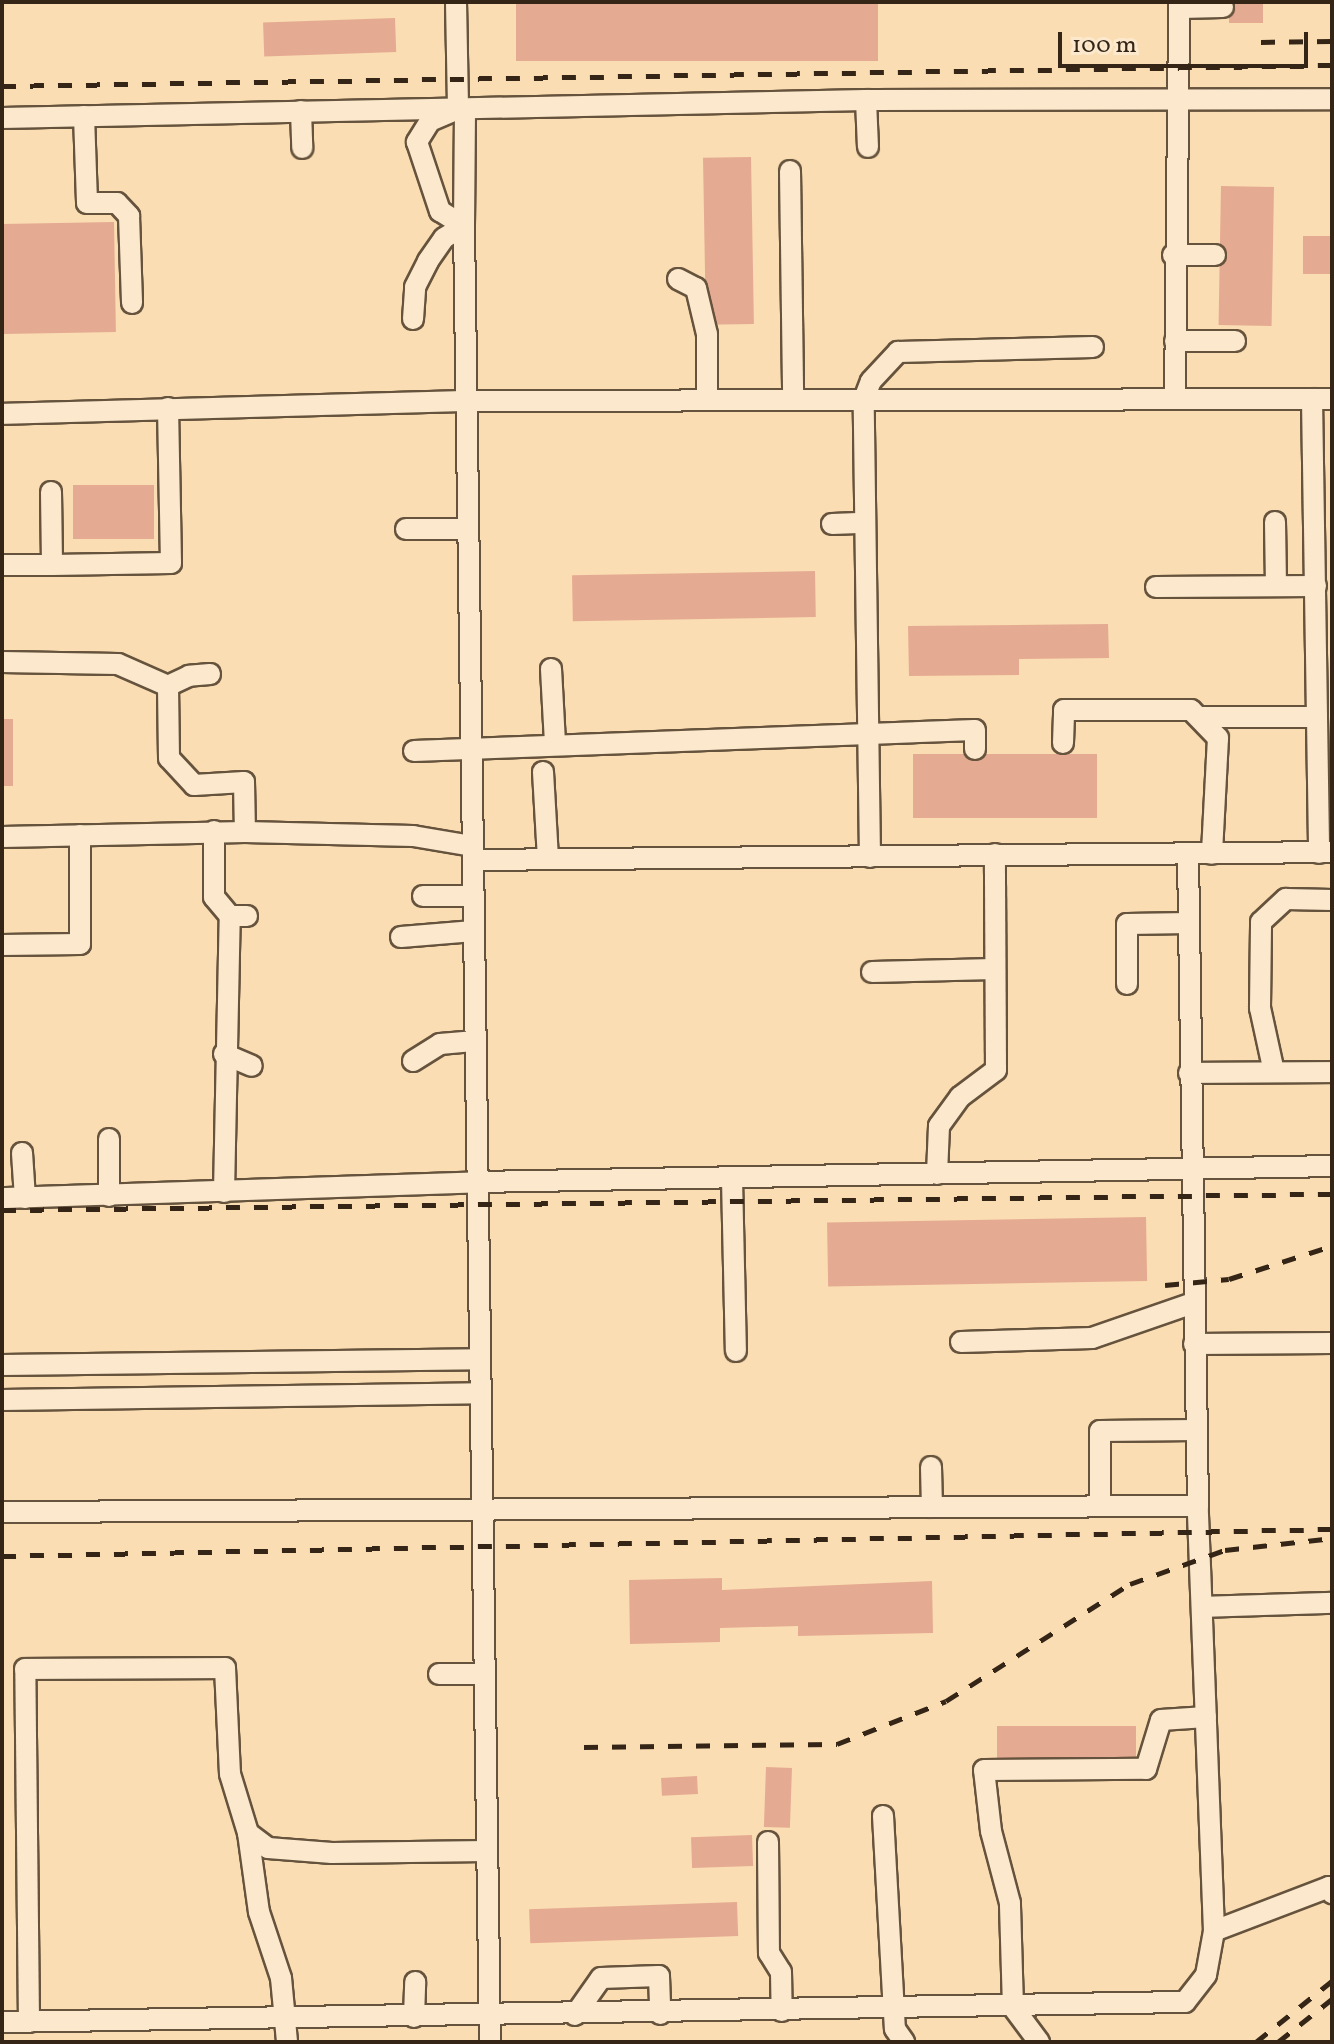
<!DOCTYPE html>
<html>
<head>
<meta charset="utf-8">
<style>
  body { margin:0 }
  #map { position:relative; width:1334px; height:2044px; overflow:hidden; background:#faddb2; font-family:Vollkorn,serif }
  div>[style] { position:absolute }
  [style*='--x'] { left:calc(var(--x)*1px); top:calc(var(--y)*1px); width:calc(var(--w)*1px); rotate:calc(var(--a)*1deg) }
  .building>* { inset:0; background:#e5aa92; transform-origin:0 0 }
  .roads { filter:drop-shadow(2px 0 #66533d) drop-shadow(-2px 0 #66533d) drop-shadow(0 2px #66533d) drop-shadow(0 -2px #66533d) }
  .minor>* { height:20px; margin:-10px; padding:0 10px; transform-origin:10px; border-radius:10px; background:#fce9cd }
  .rail>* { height:5px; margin-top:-2.5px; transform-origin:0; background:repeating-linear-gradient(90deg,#352516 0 14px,transparent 0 28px) }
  span { translate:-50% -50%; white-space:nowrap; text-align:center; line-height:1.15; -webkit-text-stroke:8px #fce9cd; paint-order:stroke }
  .frame { position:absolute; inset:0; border:4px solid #352516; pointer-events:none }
  .scale { position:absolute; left:1058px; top:32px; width:250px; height:36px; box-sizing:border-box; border:4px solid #352516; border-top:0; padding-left:10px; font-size:24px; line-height:28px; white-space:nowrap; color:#352516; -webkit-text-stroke:6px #fce9cd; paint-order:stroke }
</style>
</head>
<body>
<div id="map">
  <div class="building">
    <i style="left:516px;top:2px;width:362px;height:59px"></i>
    <i style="left:1229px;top:2px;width:34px;height:21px"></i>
    <i style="left:395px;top:18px;width:34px;height:132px;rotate:88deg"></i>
    <i style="left:751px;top:157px;width:167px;height:48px;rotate:89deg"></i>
    <i style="left:1221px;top:186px;width:53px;height:139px;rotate:1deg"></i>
    <i style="left:114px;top:222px;width:110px;height:112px;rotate:89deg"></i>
    <i style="left:1303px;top:236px;width:29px;height:38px"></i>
    <i style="left:154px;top:485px;width:54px;height:81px;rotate:90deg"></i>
    <i style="left:815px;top:571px;width:46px;height:243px;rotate:89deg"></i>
    <i style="clip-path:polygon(1108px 624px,1109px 658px,1019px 659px,1019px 675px,909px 676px,908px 626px)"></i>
    <i style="left:2px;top:719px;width:11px;height:67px"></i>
    <i style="left:913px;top:754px;width:184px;height:64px"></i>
    <i style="left:1146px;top:1217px;width:64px;height:319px;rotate:89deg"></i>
    <i style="clip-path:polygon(722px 1578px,722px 1590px,932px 1581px,933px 1633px,798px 1636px,798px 1626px,720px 1628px,720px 1642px,630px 1644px,629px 1580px)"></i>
    <i style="left:1136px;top:1726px;width:39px;height:139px;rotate:90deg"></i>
    <i style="left:766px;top:1767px;width:26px;height:60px;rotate:2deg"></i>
    <i style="left:697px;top:1776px;width:18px;height:36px;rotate:87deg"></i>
    <i style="left:752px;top:1835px;width:31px;height:61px;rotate:88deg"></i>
    <i style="left:737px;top:1902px;width:34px;height:208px;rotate:88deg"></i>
  </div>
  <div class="roads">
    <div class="minor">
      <i style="--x:456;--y:2;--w:107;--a:88.9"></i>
      <i style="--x:458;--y:109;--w:30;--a:157"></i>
      <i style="--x:430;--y:121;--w:25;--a:122"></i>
      <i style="--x:417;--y:142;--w:73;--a:71.6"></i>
      <i style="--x:440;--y:211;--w:28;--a:32"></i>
      <i style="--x:464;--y:226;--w:1816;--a:89.18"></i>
      <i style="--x:1180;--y:8;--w:43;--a:-1.3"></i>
      <i style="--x:866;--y:100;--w:47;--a:87.6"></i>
      <i style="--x:301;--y:111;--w:37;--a:88"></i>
      <i style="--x:84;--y:116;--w:87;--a:88"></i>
      <i style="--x:87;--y:203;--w:30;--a:0"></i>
      <i style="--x:117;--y:203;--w:18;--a:47"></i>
      <i style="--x:129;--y:216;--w:87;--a:88"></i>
      <i style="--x:2;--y:118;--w:864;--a:-1.19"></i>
      <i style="--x:866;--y:100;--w:466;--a:-0.1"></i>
      <i style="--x:790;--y:171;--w:228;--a:89.2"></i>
      <i style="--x:1173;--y:255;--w:42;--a:0"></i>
      <i style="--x:678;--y:279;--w:20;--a:27"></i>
      <i style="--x:696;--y:288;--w:47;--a:76.6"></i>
      <i style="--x:707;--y:334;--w:65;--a:90"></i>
      <i style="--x:413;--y:319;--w:32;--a:-86"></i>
      <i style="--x:415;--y:287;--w:29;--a:-63"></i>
      <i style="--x:428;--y:261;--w:28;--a:-55"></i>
      <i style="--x:444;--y:238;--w:23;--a:-31"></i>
      <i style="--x:464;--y:226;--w:117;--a:-89.5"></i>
      <i style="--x:1175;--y:341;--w:60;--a:0"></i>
      <i style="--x:1175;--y:399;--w:397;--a:-89.4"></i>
      <i style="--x:1312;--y:399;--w:454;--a:89.1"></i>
      <i style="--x:2;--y:414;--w:461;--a:-1.6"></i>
      <i style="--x:463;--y:401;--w:869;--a:-0.13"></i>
      <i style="--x:51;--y:492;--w:73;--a:89.2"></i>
      <i style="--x:52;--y:565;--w:119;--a:-1"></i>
      <i style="--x:171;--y:563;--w:155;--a:-91.1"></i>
      <i style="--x:1275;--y:522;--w:64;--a:89.1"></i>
      <i style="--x:832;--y:524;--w:33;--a:-2"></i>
      <i style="--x:406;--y:529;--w:60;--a:0"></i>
      <i style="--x:2;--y:565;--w:50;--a:0"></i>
      <i style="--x:1156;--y:587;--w:160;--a:-0.4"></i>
      <i style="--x:2;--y:662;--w:116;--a:1"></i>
      <i style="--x:118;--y:664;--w:55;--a:23.7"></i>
      <i style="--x:551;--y:669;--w:74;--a:86.9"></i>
      <i style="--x:210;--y:674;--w:21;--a:175"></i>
      <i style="--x:189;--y:676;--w:23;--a:155"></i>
      <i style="--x:168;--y:686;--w:72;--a:89.2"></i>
      <i style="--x:169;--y:758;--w:37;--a:47"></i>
      <i style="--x:194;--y:785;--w:50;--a:-3.4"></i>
      <i style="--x:244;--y:782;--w:50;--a:88.9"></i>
      <i style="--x:1199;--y:717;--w:118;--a:0"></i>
      <i style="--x:1063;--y:743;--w:33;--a:-88"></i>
      <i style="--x:1064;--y:710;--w:127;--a:0"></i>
      <i style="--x:1191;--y:710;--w:39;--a:46"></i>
      <i style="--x:1218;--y:738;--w:116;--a:93"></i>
      <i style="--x:414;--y:751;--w:561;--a:-2.14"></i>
      <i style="--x:975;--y:730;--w:19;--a:90"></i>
      <i style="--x:543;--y:772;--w:87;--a:86.7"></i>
      <i style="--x:214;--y:831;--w:66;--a:90"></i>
      <i style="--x:214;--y:897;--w:25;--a:50"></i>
      <i style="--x:230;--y:916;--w:17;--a:0"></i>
      <i style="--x:2;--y:837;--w:243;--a:-1.2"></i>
      <i style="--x:245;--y:832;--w:168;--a:1.4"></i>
      <i style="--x:413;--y:836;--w:60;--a:9.6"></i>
      <i style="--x:870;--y:857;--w:458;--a:-90.8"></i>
      <i style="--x:864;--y:399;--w:19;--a:-69"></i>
      <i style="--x:871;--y:381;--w:40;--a:-47"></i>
      <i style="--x:898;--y:352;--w:195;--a:-1.5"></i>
      <i style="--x:473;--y:860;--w:859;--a:-0.53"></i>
      <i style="--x:423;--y:896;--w:51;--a:0"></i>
      <i style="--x:401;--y:937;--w:73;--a:-4.7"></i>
      <i style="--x:2;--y:945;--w:78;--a:-0.7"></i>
      <i style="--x:80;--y:944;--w:109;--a:-90"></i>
      <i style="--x:872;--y:972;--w:122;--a:-1.4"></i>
      <i style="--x:1127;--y:984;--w:60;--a:-90"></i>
      <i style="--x:1127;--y:924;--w:62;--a:-0.9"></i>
      <i style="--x:224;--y:1054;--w:30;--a:23"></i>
      <i style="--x:413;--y:1061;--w:32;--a:-32"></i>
      <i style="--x:440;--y:1044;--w:36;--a:-5"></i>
      <i style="--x:1274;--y:1072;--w:66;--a:-102.3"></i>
      <i style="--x:1260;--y:1008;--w:86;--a:-89.3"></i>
      <i style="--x:1261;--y:922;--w:34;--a:-43"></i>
      <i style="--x:1286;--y:899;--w:46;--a:1.2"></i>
      <i style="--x:1189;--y:1073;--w:143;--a:-0.4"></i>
      <i style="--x:109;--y:1139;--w:57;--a:90"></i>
      <i style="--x:22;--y:1153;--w:45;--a:86.2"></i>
      <i style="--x:937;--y:1174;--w:48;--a:-87.6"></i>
      <i style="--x:939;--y:1126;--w:36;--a:-54"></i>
      <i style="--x:960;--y:1097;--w:45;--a:-36.9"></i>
      <i style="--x:996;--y:1070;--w:216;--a:-90.3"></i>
      <i style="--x:732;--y:1179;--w:172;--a:88.7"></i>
      <i style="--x:224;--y:1192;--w:276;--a:-88.8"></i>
      <i style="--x:2;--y:1198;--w:476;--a:-1.9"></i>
      <i style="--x:478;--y:1182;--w:854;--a:-1.07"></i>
      <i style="--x:961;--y:1342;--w:131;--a:-1.7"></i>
      <i style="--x:1092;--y:1338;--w:107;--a:-19.1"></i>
      <i style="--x:1194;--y:1344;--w:138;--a:-0.4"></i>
      <i style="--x:2;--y:1365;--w:478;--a:-0.7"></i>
      <i style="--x:2;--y:1400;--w:479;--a:-0.8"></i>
      <i style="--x:931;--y:1467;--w:40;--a:88.6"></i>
      <i style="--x:1100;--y:1506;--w:75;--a:-90"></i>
      <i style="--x:1100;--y:1431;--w:96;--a:-0.6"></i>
      <i style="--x:2;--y:1512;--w:1196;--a:-0.29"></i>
      <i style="--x:1198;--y:1506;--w:651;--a:-90.88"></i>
      <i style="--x:1202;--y:1607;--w:130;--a:-1.8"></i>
      <i style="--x:439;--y:1674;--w:46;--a:0"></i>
      <i style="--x:883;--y:1816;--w:213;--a:86.8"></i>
      <i style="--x:895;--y:2029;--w:16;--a:55"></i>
      <i style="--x:248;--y:1833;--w:80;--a:82.1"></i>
      <i style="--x:259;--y:1912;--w:70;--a:71.6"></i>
      <i style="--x:281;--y:1978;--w:64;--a:84.6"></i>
      <i style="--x:768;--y:1842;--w:111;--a:89.5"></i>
      <i style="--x:769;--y:1953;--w:22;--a:58"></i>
      <i style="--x:781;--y:1972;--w:39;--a:89"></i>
      <i style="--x:1214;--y:1931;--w:123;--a:-20.9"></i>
      <i style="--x:1329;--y:1887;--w:7;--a:63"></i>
      <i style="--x:575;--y:2015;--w:45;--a:-54.9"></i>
      <i style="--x:601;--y:1978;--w:58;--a:-2"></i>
      <i style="--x:659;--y:1976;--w:38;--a:88"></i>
      <i style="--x:414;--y:2017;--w:35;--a:-88"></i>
      <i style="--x:2;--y:2022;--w:1183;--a:-0.97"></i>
      <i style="--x:1185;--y:2002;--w:34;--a:-52"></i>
      <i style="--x:1206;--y:1975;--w:45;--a:-79.7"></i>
      <i style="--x:1214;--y:1931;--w:425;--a:-92.2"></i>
      <i style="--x:29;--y:2022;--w:353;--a:-90.6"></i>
      <i style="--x:25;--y:1669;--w:200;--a:-0.3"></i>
      <i style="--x:225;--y:1668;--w:106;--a:87.3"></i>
      <i style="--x:230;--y:1774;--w:62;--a:73"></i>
      <i style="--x:248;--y:1833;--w:25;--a:37"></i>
      <i style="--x:268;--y:1848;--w:64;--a:4.5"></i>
      <i style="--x:332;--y:1853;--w:155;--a:-0.7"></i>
      <i style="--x:1039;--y:2042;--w:44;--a:-126.6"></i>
      <i style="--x:1013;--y:2007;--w:104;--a:-91.7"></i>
      <i style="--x:1010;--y:1903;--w:74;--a:-104.8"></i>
      <i style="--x:991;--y:1831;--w:61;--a:-96.5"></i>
      <i style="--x:984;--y:1770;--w:162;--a:-0.4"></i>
      <i style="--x:1146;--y:1769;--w:51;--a:-73"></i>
      <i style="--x:1161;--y:1720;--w:45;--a:-3.8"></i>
    </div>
  </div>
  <div class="rail">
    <i style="--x:1261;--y:42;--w:71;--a:-0.8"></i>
    <i style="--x:2;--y:86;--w:1330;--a:-0.9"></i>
    <i style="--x:2;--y:1210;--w:1330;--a:-0.69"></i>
    <i style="--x:1165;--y:1285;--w:64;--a:-5.4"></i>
    <i style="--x:1229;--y:1279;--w:108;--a:-17.8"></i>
    <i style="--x:2;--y:1556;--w:1330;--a:-1.16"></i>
    <i style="--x:584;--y:1747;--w:253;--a:-0.7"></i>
    <i style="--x:837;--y:1744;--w:117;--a:-21.5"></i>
    <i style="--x:946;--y:1701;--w:218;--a:-32.5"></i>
    <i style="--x:1130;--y:1584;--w:101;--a:-19.7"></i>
    <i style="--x:1225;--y:1550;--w:100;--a:-6.3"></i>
    <i style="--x:1256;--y:2042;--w:97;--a:-38.8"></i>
    <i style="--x:1278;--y:2042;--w:69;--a:-38.5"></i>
  </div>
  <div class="frame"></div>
  <div class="scale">100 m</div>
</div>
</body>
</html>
